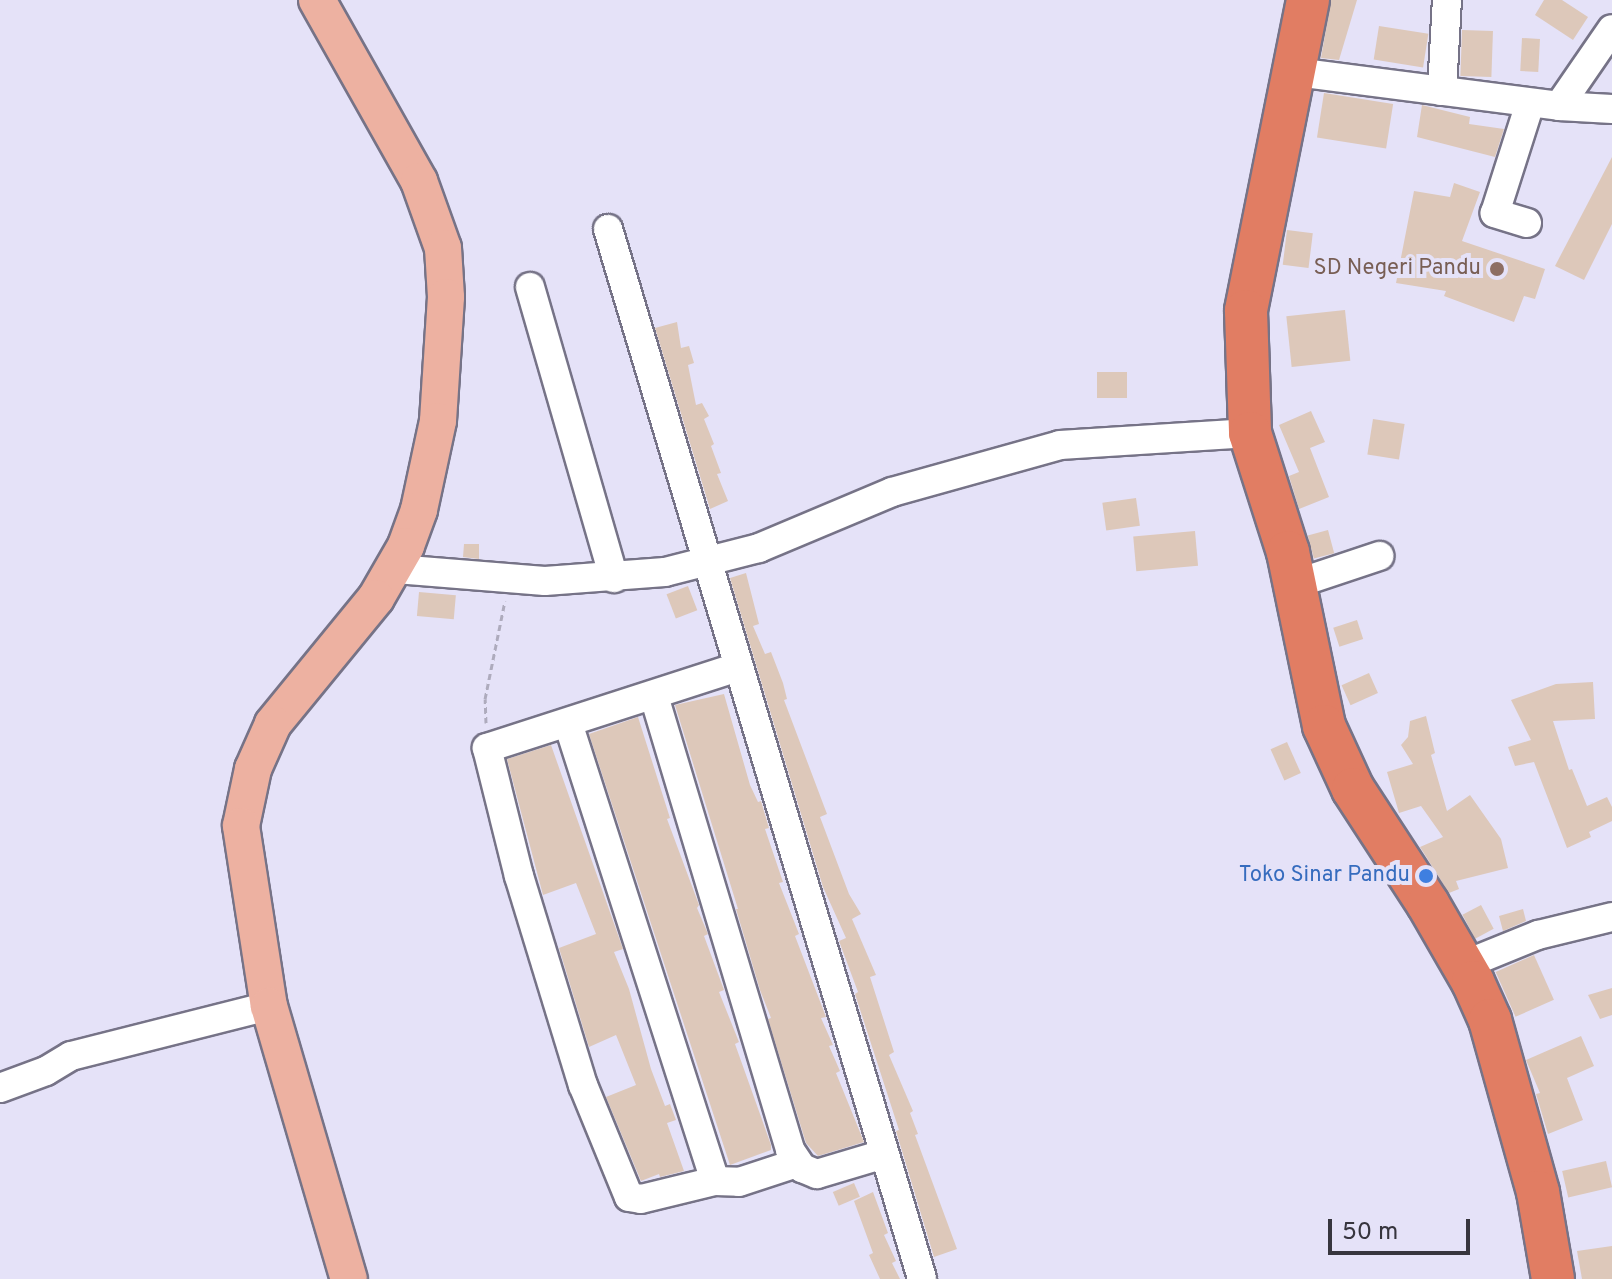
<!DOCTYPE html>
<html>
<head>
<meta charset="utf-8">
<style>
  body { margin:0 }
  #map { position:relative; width:1612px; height:1279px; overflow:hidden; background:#e5e2f8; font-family:Overpass,sans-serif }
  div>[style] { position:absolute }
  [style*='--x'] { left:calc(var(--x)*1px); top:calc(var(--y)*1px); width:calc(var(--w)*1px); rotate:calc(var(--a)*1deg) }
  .building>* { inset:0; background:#ddc8ba; transform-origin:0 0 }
  .path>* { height:3px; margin-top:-1.5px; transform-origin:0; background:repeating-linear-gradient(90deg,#aeabbd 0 6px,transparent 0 10px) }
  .roads { filter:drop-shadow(2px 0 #767387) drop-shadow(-2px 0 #767387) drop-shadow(0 2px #767387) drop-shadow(0 -2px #767387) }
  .minor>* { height:28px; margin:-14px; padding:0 14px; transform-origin:14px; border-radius:14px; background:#fff }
  .major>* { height:36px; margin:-18px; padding:0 18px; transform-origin:18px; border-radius:18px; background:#edb1a1 }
  .highway>* { height:42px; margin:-21px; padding:0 21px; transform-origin:21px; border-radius:21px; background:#e17d63 }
  .dots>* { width:22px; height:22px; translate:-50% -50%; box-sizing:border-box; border:4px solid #e5e2f8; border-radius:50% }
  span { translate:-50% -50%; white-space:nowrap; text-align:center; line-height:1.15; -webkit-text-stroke:8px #e5e2f8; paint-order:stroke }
  .education-label { font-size:22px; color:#785e54 }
  .right { translate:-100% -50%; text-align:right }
  .shop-label { font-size:22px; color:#366cbe }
  .scale { position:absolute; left:1328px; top:1219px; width:142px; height:36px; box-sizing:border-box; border:4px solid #37353e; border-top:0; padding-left:10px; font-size:24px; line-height:28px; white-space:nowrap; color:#37353e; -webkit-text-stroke:6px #e5e2f8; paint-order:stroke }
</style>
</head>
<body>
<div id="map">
  <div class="building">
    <i style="clip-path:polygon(1331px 0,1357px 0,1339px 60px,1321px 58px)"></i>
    <i style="clip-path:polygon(1544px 0,1562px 0,1588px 17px,1573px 40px,1535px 15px)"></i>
    <i style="left:1379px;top:26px;width:50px;height:34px;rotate:9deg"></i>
    <i style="left:1462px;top:30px;width:31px;height:46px;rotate:2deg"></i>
    <i style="left:1522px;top:38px;width:18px;height:33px;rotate:3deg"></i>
    <i style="left:1324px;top:93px;width:70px;height:45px;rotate:9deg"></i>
    <i style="clip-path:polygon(1422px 105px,1470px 117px,1469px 124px,1504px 129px,1495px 157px,1417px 137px)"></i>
    <i style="clip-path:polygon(1612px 157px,1612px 224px,1584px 280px,1555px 266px)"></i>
    <i style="clip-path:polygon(1454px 183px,1480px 192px,1462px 241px,1545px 269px,1535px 299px,1524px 296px,1514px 322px,1444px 296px,1446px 291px,1396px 283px,1414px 191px,1450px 197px)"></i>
    <i style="left:1287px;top:230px;width:26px;height:35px;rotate:7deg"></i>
    <i style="left:1345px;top:310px;width:51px;height:59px;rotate:84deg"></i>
    <i style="clip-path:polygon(677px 322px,681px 348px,689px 346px,694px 363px,688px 365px,696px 405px,702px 403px,709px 416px,704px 419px,714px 444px,711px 446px,721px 473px,717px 474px,728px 501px,710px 509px,655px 328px)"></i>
    <i style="left:1127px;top:372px;width:26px;height:30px;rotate:90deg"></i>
    <i style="clip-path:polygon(1311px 411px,1325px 442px,1310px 448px,1329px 497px,1299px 509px,1289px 476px,1299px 472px,1279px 425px)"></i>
    <i style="left:1373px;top:419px;width:32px;height:36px;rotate:9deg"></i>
    <i style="left:1136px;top:498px;width:28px;height:34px;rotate:82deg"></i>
    <i style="left:1328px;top:530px;width:24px;height:21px;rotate:75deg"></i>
    <i style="left:1195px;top:531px;width:35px;height:62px;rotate:85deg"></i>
    <i style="clip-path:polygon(464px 544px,479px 544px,479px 559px,463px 557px)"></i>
    <i style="clip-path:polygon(746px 573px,759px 624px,753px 626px,765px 654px,771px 652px,783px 683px,787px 699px,784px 700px,827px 814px,820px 817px,849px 894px,861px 914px,852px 919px,876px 975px,870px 977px,894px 1052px,889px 1055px,913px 1111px,910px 1113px,918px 1134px,915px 1135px,957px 1249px,934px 1257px,896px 1131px,899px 1130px,855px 994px,858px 992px,839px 941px,846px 938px,823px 887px,730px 578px)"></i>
    <i style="left:688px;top:586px;width:26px;height:23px;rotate:69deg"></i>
    <i style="left:419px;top:592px;width:37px;height:24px;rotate:5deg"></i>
    <i style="left:1357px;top:620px;width:20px;height:25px;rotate:72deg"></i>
    <i style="left:1369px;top:673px;width:22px;height:30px;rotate:66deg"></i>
    <i style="clip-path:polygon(1593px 682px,1595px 719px,1553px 721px,1569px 770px,1572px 769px,1587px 806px,1607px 797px,1612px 807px,1612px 821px,1589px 832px,1591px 837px,1567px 848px,1534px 762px,1515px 766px,1508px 747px,1531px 740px,1511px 700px,1556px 684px)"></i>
    <i style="clip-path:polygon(724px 694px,750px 785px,758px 802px,761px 801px,769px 828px,765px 829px,783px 882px,779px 883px,799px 934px,795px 936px,826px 1017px,821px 1018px,833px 1045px,829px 1046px,840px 1071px,836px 1073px,864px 1142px,818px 1156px,806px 1143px,768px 1019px,771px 1018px,760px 990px,736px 909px,738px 909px,675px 705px)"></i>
    <i style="clip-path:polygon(1426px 716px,1435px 753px,1431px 755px,1447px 811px,1470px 795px,1501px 839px,1508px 868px,1456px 881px,1459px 889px,1449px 893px,1420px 847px,1443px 837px,1421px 806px,1399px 813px,1387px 772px,1413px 764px,1401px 745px,1408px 737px,1410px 721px)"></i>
    <i style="clip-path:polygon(638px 717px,670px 818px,667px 819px,699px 905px,697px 908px,708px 934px,704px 936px,724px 990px,719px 992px,739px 1042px,735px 1044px,771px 1145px,771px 1150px,730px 1165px,589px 734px)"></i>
    <i style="left:1287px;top:742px;width:34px;height:18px;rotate:66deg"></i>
    <i style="clip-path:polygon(551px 745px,623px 949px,614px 952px,629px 989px,651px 1069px,665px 1106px,670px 1104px,676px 1120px,667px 1123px,684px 1171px,660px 1177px,659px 1174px,641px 1181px,606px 1097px,636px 1085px,616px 1035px,589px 1047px,559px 948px,596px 934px,576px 883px,543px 895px,507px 759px)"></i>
    <i style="left:1481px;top:905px;width:27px;height:21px;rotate:62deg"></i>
    <i style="clip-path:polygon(1523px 909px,1526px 921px,1503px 931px,1499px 916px)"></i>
    <i style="left:1534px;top:955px;width:49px;height:42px;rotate:66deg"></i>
    <i style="clip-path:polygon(1612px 988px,1612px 1015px,1600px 1019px,1588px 995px)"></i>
    <i style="clip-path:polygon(1581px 1036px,1594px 1066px,1567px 1078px,1583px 1120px,1548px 1134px,1536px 1094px,1540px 1093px,1526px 1060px)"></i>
    <i style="left:1606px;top:1161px;width:27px;height:45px;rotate:77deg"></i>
    <i style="left:854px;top:1183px;width:15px;height:23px;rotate:67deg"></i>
    <i style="clip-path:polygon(873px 1192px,888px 1233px,884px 1235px,896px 1261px,892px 1263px,900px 1279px,880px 1279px,869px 1255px,873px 1253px,854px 1201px)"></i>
    <i style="clip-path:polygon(1612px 1246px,1612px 1279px,1582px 1279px,1577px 1251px)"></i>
  </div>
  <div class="path">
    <i style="--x:486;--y:723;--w:24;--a:-92"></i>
    <i style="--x:485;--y:699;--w:100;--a:-78.5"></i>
  </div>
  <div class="roads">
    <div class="minor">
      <i style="--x:1295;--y:72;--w:266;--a:7.3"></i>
      <i style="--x:1559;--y:106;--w:93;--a:-55.5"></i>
      <i style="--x:1442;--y:91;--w:91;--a:-86.9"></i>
      <i style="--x:1559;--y:106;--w:53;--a:3.2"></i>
      <i style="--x:1527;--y:223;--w:34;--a:-163"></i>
      <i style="--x:1495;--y:213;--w:115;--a:-72.3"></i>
      <i style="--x:608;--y:229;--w:1095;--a:73.34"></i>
      <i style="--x:530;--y:287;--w:303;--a:73.9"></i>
      <i style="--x:396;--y:569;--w:149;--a:4.6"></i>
      <i style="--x:545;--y:581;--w:120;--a:-4.3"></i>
      <i style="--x:665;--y:572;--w:97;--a:-14.3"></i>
      <i style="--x:759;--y:548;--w:144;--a:-22.8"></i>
      <i style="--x:892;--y:492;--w:174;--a:-15.6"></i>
      <i style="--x:1060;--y:445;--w:190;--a:-3.6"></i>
      <i style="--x:1295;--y:584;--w:89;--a:-18.4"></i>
      <i style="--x:738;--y:667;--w:264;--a:162.1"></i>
      <i style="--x:487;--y:748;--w:132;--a:76"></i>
      <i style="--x:519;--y:876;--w:219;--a:73"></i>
      <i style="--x:583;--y:1085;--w:121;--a:67.7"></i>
      <i style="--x:629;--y:1197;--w:12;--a:9"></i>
      <i style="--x:641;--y:1199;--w:76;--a:-13.7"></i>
      <i style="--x:715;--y:1181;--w:24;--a:2"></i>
      <i style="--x:739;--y:1182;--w:61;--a:-18.1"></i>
      <i style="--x:654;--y:696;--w:474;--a:73.3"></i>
      <i style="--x:790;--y:1150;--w:22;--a:56"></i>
      <i style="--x:802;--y:1168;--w:16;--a:22"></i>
      <i style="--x:817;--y:1174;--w:70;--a:-16.6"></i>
      <i style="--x:568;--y:723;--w:481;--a:72.2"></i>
      <i style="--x:1464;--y:965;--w:80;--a:-22.1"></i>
      <i style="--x:1538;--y:935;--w:76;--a:-13.7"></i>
      <i style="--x:0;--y:1088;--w:49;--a:-20.3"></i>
      <i style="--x:46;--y:1071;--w:29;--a:-31"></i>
      <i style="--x:71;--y:1056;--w:204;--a:-14.2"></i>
    </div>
    <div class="major">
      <i style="--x:317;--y:0;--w:208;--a:60.6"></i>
      <i style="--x:419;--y:181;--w:71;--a:70.3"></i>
      <i style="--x:443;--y:248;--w:49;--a:86.5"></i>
      <i style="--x:446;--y:297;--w:124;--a:93.7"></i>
      <i style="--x:438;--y:421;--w:91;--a:102.1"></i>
      <i style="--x:419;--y:510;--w:38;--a:110"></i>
      <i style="--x:406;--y:546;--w:60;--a:120"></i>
      <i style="--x:376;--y:598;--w:163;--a:129.3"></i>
      <i style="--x:273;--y:724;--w:49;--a:114"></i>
      <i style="--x:253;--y:769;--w:58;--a:101.9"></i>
      <i style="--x:241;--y:826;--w:182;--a:81.2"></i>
      <i style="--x:269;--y:1006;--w:284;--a:73.7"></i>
    </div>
    <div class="highway">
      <i style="--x:1308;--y:0;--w:317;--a:101.3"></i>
      <i style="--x:1246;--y:311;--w:122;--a:88.1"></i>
      <i style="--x:1250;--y:433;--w:125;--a:72.3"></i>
      <i style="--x:1288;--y:552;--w:178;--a:78.3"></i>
      <i style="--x:1324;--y:726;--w:69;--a:65.3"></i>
      <i style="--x:1353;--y:789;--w:137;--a:56.9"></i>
      <i style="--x:1428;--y:904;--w:90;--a:60"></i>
      <i style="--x:1473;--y:982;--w:42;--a:65.9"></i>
      <i style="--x:1490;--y:1020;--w:179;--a:74.4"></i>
      <i style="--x:1538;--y:1192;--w:88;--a:80.2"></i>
    </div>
  </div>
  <div class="dots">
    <i style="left:1497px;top:269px;background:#8d6e63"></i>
    <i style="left:1426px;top:876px;background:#3f7fe0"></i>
  </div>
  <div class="education-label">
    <span class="right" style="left:1481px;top:269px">SD Negeri Pandu</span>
  </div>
  <div class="shop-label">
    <span class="right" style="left:1410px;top:876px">Toko Sinar Pandu</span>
  </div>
  <div class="scale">50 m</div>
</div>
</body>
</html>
